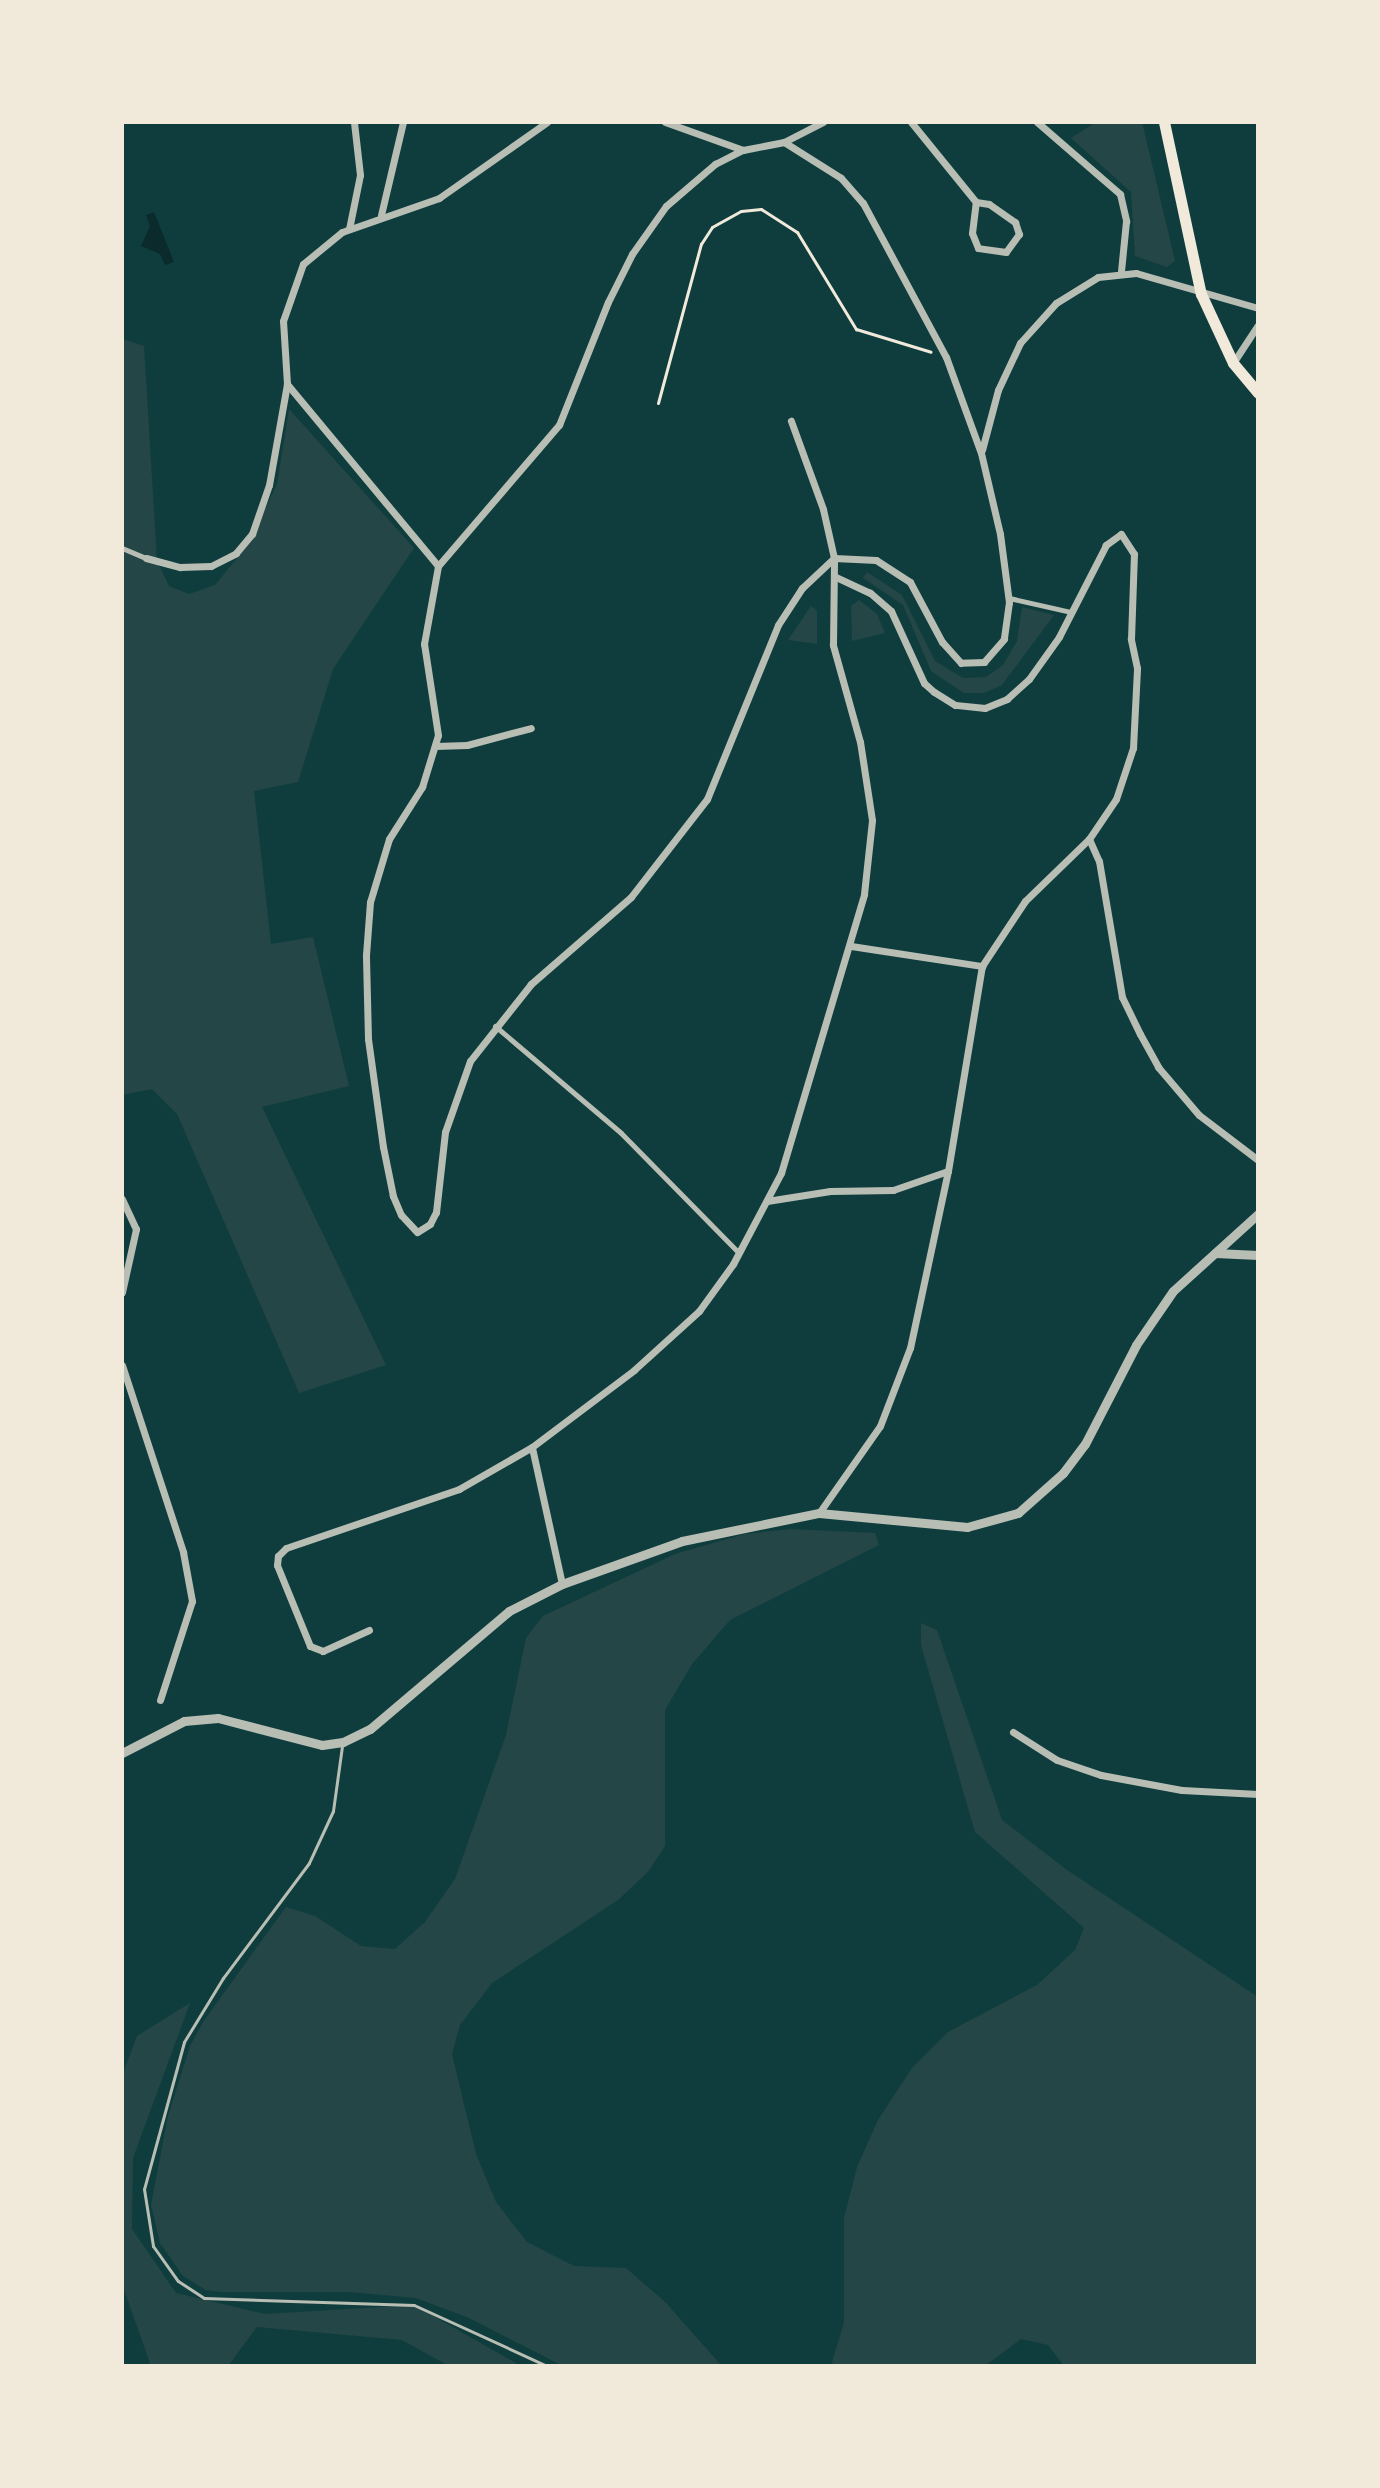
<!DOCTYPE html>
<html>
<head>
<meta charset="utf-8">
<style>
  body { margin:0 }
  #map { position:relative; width:1380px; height:2488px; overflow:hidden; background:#0f3d3e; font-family:Signika,sans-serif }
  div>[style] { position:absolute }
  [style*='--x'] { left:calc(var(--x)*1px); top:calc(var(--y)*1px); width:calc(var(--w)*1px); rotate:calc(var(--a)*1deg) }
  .green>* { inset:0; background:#244646 }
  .water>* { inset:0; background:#0a2a2b }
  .path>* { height:3px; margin:-1.5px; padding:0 1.5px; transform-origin:1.5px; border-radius:1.5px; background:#f1e9da }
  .service>* { height:3px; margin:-1.5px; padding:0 1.5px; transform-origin:1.5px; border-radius:1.5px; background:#b8beb3 }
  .pedestrian>* { height:5px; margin:-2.5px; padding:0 2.5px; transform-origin:2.5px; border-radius:2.5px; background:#b8beb3 }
  .minor>* { height:7px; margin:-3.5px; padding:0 3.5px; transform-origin:3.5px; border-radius:3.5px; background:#b8beb3 }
  .tertiary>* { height:9px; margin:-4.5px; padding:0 4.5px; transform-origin:4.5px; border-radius:4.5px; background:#b8beb3 }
  .primary>* { height:11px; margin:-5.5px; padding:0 5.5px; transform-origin:5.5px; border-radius:5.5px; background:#f1e9da }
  span { translate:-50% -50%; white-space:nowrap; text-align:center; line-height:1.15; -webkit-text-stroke:6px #f1e9da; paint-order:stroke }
  .frame { position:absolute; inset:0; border:124px solid #f1e9da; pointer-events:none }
</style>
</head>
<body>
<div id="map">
  <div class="green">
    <i style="clip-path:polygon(1096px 122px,1142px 122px,1175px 261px,1167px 267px,1135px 256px,1131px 192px,1071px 138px)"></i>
    <i style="clip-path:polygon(122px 339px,144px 346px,157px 561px,169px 586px,189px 594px,215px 585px,248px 545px,277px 484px,289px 409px,414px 548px,333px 669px,298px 782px,254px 791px,271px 944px,313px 937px,349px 1086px,262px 1107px,386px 1365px,299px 1393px,177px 1114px,152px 1089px,122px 1095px)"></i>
    <i style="clip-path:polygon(867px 572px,902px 595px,935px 661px,963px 678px,986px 677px,1003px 665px,1017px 641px,1022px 607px,1054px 615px,1002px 685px,984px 693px,964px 693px,931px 671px,903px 605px,863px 578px)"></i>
    <i style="clip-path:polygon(859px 600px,877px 614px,885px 633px,852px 641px,851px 606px)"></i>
    <i style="clip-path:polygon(811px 606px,817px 611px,817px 644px,788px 640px)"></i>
    <i style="clip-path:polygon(790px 1529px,875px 1533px,879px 1545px,730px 1620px,692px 1664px,665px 1710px,665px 1846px,648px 1872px,618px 1900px,492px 1983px,460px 2025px,452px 2054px,476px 2154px,496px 2202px,527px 2242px,574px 2266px,626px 2268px,665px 2302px,722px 2366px,563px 2366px,469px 2318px,416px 2298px,349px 2292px,221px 2292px,206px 2290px,183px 2276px,160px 2243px,151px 2205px,168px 2116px,190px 2046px,203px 2022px,286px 1907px,315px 1916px,361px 1946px,395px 1949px,425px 1922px,455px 1879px,506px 1735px,526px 1638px,543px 1616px,675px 1554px,745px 1534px)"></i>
    <i style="clip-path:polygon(921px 1623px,937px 1630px,1002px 1820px,1067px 1870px,1258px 1997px,1258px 2366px,1064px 2366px,1048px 2345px,1021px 2339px,985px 2366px,831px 2366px,844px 2322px,844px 2218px,857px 2167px,878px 2120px,912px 2068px,948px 2032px,1037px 1985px,1075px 1950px,1084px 1928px,975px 1832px,921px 1645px)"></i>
    <i style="clip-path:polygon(190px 2003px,133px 2158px,132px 2229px,176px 2293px,265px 2314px,414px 2305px,521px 2366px,449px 2366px,402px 2340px,257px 2327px,228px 2366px,151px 2366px,122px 2284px,122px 2076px,137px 2036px)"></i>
  </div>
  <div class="water">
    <i style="clip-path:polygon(154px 212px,174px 262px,165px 265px,160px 254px,141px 246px,150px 226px,146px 215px)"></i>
  </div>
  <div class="path">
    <i style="--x:658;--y:403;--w:165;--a:-74.9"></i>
    <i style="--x:701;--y:244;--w:20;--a:-57"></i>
    <i style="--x:712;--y:227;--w:33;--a:-29"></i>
    <i style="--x:741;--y:211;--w:20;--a:-6"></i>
    <i style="--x:761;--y:209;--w:43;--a:32.6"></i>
    <i style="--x:797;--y:232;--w:114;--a:58.7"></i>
    <i style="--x:856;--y:329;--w:78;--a:17"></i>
  </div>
  <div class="service">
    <i style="--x:342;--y:1746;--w:66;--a:97.9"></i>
    <i style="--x:333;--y:1811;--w:57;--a:114.8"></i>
    <i style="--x:309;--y:1863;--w:144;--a:126.8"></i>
    <i style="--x:223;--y:1978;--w:75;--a:121.4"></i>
    <i style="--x:184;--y:2042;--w:152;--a:105.2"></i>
    <i style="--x:144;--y:2189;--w:58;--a:81"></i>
    <i style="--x:153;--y:2246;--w:43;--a:54.5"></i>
    <i style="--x:178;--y:2281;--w:31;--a:33"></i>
    <i style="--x:204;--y:2298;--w:210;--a:1.9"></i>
    <i style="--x:414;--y:2305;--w:146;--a:24.6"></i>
  </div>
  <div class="pedestrian">
    <i style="--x:122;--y:548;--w:26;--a:23"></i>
    <i style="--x:1009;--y:598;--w:64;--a:12.7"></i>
    <i style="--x:495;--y:1026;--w:165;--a:40.3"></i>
    <i style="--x:621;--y:1133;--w:168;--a:45.5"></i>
  </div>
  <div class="minor">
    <i style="--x:665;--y:122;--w:83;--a:19.7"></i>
    <i style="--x:911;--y:122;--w:103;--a:50.9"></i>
    <i style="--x:976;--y:202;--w:13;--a:9"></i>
    <i style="--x:989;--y:204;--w:32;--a:35"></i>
    <i style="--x:1015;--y:222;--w:13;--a:72"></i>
    <i style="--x:1019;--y:234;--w:22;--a:126"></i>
    <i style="--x:1006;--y:252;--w:28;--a:-172"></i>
    <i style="--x:978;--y:248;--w:16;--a:-112"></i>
    <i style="--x:972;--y:233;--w:31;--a:-83"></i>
    <i style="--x:1037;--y:122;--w:110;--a:40.9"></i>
    <i style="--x:1120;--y:194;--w:28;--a:77"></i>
    <i style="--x:1126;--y:221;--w:50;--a:95.7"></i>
    <i style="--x:784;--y:142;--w:67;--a:32.3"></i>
    <i style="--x:841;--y:178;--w:33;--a:49"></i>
    <i style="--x:863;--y:203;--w:175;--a:61.7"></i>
    <i style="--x:946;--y:357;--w:102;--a:70"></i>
    <i style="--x:981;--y:453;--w:83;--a:76.8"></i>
    <i style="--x:1000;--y:534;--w:69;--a:82.5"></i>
    <i style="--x:1009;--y:602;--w:37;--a:98"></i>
    <i style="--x:1004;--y:639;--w:30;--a:131"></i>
    <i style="--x:984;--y:662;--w:23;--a:178"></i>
    <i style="--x:961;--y:663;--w:28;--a:-132"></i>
    <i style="--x:942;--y:642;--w:68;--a:-118.1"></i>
    <i style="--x:910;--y:582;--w:40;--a:-147.1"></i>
    <i style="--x:876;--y:560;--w:42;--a:-177.3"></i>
    <i style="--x:834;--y:558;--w:44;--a:136.8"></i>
    <i style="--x:802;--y:588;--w:44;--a:123"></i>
    <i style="--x:778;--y:625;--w:188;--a:112.2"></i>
    <i style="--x:707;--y:799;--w:124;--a:127.8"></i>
    <i style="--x:631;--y:897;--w:133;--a:139"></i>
    <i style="--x:531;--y:984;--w:98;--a:128.4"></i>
    <i style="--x:470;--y:1061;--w:75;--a:109.4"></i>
    <i style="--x:445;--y:1132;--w:81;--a:96.4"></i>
    <i style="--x:436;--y:1212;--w:13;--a:117"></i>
    <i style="--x:430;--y:1224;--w:15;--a:148"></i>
    <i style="--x:417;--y:1232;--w:23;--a:-133"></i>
    <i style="--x:401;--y:1215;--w:21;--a:-113"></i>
    <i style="--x:393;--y:1196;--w:50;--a:-101.5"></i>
    <i style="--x:383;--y:1147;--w:109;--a:-97.9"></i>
    <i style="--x:368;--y:1039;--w:84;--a:-91.4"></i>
    <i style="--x:366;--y:955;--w:53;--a:-85.7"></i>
    <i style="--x:370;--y:902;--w:66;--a:-73.2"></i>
    <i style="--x:389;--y:839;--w:62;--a:-57.6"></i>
    <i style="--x:422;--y:787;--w:54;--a:-72.9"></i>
    <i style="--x:438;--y:735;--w:92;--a:-98.7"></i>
    <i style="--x:424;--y:644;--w:79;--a:-79.8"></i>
    <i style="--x:438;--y:566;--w:186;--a:-49.4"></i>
    <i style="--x:559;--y:425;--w:132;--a:-68.3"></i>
    <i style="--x:608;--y:302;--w:54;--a:-63.4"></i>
    <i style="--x:632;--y:254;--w:59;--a:-54.7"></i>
    <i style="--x:666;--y:206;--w:65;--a:-40.6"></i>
    <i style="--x:715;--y:164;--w:31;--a:-27"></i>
    <i style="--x:743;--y:150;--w:42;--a:-11"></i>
    <i style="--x:784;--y:142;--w:44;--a:-27.1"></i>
    <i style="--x:381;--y:215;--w:96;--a:-76.7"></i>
    <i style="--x:349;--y:229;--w:55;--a:-78.5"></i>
    <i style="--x:360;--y:175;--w:53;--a:-96.5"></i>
    <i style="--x:1233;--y:363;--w:45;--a:-56.7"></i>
    <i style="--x:287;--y:384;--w:236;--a:50.3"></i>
    <i style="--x:982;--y:450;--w:62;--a:-75.1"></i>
    <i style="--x:998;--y:390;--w:52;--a:-64.9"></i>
    <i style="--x:1020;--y:343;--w:54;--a:-48"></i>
    <i style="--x:1056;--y:303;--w:49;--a:-31.8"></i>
    <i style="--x:1098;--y:277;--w:38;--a:-6"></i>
    <i style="--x:1136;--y:273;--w:127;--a:16"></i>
    <i style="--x:146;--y:558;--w:35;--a:15"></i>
    <i style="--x:180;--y:567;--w:31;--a:-2"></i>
    <i style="--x:211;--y:566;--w:28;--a:-27"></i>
    <i style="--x:236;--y:553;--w:25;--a:-50"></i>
    <i style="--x:252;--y:534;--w:52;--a:-70.9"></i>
    <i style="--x:269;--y:485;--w:103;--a:-79.9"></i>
    <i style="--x:287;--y:384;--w:63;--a:-93.6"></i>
    <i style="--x:283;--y:321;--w:60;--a:-70.7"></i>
    <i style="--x:303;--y:264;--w:50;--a:-39.4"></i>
    <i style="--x:342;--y:232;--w:103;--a:-19.3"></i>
    <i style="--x:439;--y:198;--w:132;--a:-35.1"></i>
    <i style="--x:435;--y:746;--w:32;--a:-2"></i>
    <i style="--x:467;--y:745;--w:66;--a:-14.9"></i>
    <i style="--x:1089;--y:839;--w:24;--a:66"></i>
    <i style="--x:1099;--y:861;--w:138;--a:80.4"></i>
    <i style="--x:1122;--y:997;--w:41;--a:64.1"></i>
    <i style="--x:1140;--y:1034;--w:38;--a:61"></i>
    <i style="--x:1158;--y:1067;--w:63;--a:49.5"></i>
    <i style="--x:1199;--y:1115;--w:74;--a:37.3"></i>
    <i style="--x:851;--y:946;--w:133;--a:8.7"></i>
    <i style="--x:122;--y:1199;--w:33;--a:65"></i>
    <i style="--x:136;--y:1229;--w:65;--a:102.5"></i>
    <i style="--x:767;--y:1201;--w:64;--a:-9"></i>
    <i style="--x:830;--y:1191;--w:63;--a:-0.9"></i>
    <i style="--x:893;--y:1190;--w:58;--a:-19.1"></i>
    <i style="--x:122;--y:1365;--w:197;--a:71.9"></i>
    <i style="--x:183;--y:1552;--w:50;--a:79.6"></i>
    <i style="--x:192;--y:1601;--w:104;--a:107.9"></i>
    <i style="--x:819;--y:1513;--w:106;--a:-55"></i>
    <i style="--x:880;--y:1426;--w:84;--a:-69"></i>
    <i style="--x:910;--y:1348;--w:181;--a:-77.9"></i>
    <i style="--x:948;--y:1171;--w:208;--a:-80.6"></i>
    <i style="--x:982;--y:966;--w:78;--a:-56.5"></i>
    <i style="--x:1025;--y:901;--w:89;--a:-44.1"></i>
    <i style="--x:1089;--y:839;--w:48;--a:-56"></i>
    <i style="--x:1116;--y:799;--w:54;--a:-71.6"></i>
    <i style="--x:1133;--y:748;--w:80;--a:-87.1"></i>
    <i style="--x:1137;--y:668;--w:30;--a:-102"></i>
    <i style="--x:1131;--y:639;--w:85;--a:-88"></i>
    <i style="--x:1134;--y:554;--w:24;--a:-123"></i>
    <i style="--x:1121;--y:534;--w:19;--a:144"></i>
    <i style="--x:1106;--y:545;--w:103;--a:117.1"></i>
    <i style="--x:1059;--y:637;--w:52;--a:125.5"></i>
    <i style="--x:1029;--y:679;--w:30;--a:138"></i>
    <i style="--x:1007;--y:699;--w:24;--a:158"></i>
    <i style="--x:985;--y:708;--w:30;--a:-174"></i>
    <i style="--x:955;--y:705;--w:25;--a:-148"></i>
    <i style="--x:934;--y:692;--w:13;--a:-138"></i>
    <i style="--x:924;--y:683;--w:79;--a:-114.6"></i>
    <i style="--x:891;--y:611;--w:28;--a:-139"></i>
    <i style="--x:870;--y:593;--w:38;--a:-155"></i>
    <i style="--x:562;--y:1584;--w:140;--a:-102.4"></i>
    <i style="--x:532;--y:1447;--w:128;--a:-37"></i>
    <i style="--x:634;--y:1370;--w:88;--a:-42.2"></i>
    <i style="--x:699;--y:1311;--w:58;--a:-54.1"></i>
    <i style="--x:733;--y:1264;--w:103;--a:-62.2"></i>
    <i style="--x:781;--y:1173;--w:291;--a:-73.4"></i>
    <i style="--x:864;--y:894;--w:74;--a:-83.8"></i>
    <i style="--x:872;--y:820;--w:79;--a:-98.7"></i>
    <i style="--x:860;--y:742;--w:101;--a:-105.6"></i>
    <i style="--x:833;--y:645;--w:87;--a:-89.3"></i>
    <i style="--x:834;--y:558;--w:50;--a:-102.7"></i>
    <i style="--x:823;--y:509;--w:94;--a:-110"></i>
    <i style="--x:369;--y:1630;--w:51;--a:155.5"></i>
    <i style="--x:323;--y:1651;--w:14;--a:-159"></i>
    <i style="--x:310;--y:1646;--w:87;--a:-112.2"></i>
    <i style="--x:277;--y:1565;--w:9;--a:-84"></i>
    <i style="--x:278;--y:1556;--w:11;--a:-45"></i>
    <i style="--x:286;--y:1548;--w:183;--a:-18.8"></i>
    <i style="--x:459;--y:1489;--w:84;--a:-29.9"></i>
    <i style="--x:1013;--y:1732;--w:52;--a:32.5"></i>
    <i style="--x:1057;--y:1760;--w:46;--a:18.8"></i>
    <i style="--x:1101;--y:1775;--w:82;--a:10.5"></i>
    <i style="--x:1182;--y:1790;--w:76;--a:3"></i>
  </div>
  <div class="tertiary">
    <i style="--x:1215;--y:1253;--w:43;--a:2.7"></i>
    <i style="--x:122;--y:1753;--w:70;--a:-27.3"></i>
    <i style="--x:184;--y:1721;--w:34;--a:-5"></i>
    <i style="--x:218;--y:1718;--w:107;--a:14.6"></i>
    <i style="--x:322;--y:1745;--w:21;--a:-8"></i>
    <i style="--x:343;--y:1742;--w:30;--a:-26"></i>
    <i style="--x:370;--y:1729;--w:182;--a:-40.3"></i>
    <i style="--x:509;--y:1611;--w:59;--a:-27"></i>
    <i style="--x:562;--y:1584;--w:127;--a:-19.7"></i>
    <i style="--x:682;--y:1541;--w:140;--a:-11.6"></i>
    <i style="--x:819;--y:1513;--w:149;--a:5.4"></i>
    <i style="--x:967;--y:1527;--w:53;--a:-15.4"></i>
    <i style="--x:1018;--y:1513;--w:60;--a:-41.6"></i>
    <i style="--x:1063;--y:1473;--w:36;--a:-53"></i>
    <i style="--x:1085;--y:1444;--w:111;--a:-62.7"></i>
    <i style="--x:1136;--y:1345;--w:65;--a:-55.6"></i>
    <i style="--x:1173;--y:1291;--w:115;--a:-42.2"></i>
  </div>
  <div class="primary">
    <i style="--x:1164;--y:122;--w:176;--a:77.9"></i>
    <i style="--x:1201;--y:294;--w:76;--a:65.1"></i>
    <i style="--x:1233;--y:363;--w:39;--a:50"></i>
  </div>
  <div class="frame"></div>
</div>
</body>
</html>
